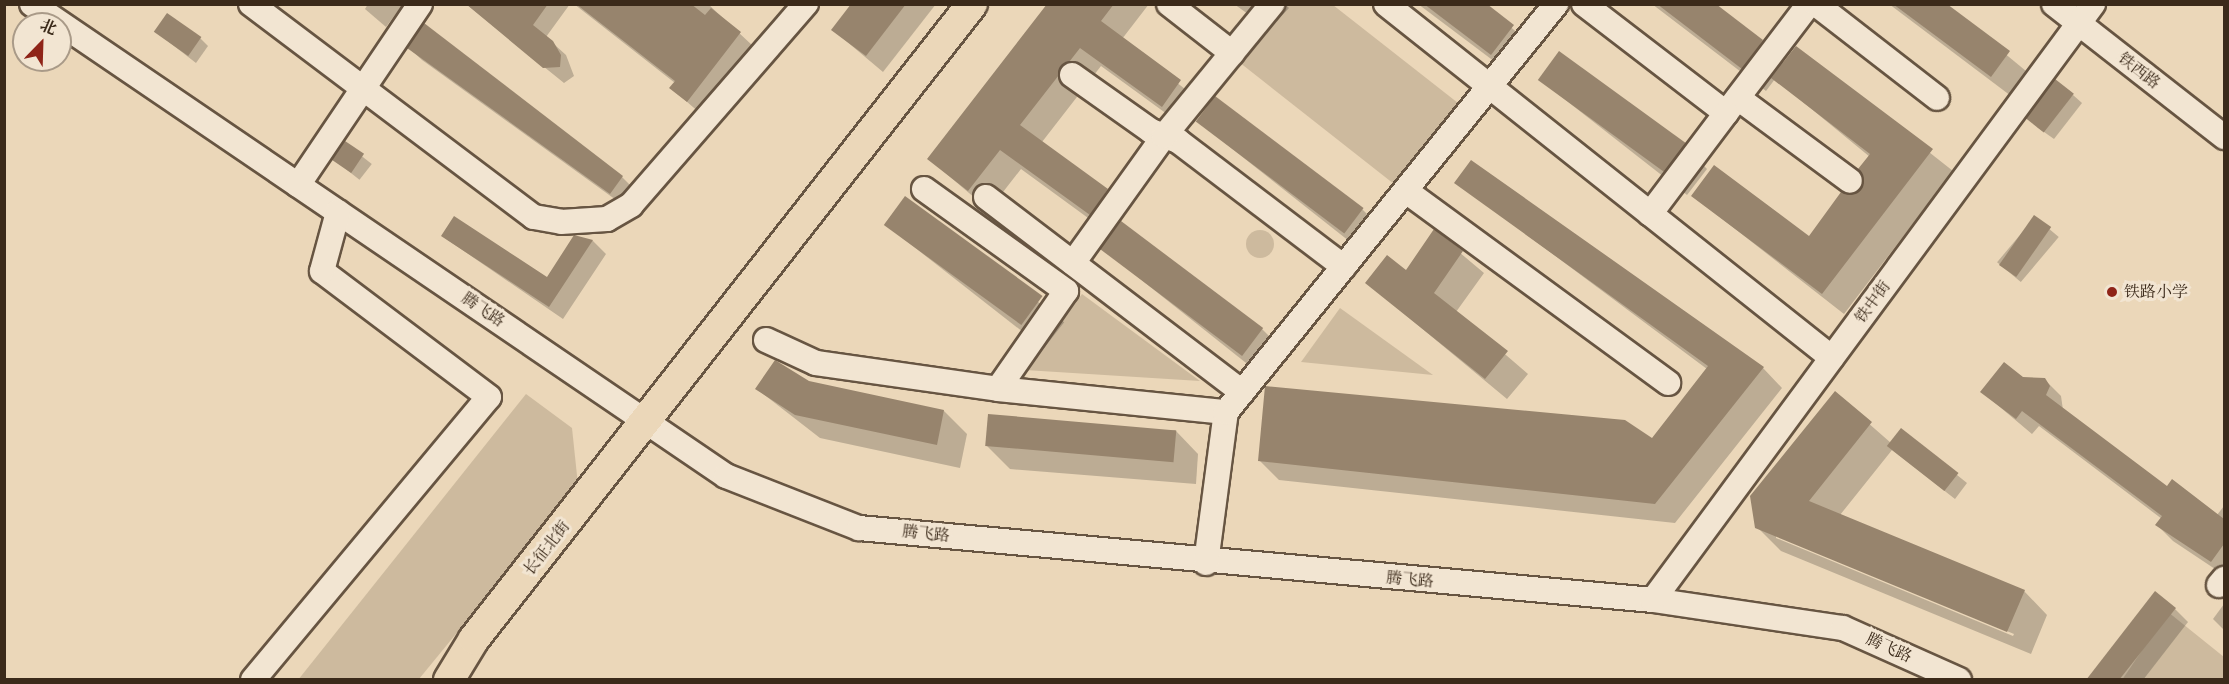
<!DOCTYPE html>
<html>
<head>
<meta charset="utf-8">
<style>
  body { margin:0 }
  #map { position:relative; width:2229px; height:684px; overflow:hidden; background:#ebd7b9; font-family:"IM FELL French Canon","Noto Serif SC",serif }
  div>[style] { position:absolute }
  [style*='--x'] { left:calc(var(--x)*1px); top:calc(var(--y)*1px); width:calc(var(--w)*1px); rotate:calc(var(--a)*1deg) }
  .green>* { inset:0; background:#cdba9e }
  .round { border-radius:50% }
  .shadow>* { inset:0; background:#0003; transform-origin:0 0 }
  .building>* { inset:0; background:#97846d; transform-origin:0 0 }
  .roads { filter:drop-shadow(2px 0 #675542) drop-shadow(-2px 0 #675542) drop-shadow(0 2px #675542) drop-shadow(0 -2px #675542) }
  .minor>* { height:24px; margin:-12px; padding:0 12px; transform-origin:12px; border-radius:12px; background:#f2e5d2 }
  .major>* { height:30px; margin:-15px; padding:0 15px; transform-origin:15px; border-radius:15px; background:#ebd7b9 }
  .dots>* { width:16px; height:16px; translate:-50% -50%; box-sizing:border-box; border:3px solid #f2e5d2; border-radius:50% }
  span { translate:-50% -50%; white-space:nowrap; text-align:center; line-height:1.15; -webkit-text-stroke:6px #f2e5d2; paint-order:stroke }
  .street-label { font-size:16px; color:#3b2a1a }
  .poi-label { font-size:16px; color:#3b2a1a }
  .left { translate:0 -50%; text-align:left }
  .frame { position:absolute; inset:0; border:6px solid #3b2a1a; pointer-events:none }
  .north { position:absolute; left:12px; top:12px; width:60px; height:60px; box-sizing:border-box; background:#f2e5d2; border:2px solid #a99a88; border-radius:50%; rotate:23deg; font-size:16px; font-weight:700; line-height:24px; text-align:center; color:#3b2a1a }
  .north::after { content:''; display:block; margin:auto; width:21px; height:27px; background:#8f2418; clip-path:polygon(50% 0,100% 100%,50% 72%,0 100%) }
</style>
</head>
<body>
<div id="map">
  <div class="green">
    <i style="clip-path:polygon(1284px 5px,1333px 5px,1458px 103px,1394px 184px,1239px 62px)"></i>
    <i class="round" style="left:1246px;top:230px;width:28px;height:28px"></i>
    <i style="clip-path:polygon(1082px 294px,1200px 381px,1025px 370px)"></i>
    <i style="clip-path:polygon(1340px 308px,1433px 375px,1301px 362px)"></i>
    <i style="clip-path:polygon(526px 394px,572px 428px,578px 485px,419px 679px,298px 680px)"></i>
    <i style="clip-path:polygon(2168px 612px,2224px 657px,2224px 679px,2122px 680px)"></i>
  </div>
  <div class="shadow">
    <i style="clip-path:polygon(368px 4px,403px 4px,386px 27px,365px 9px)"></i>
    <i style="clip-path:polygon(466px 4px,570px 4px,546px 37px,566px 55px,574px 76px,564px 83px)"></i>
    <i style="clip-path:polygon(574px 4px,708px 4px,753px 46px,701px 114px,671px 88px,675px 83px)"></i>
    <i style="clip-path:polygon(853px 4px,936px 4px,883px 72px,833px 30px)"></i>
    <i style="clip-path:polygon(1049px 4px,1149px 4px,1122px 39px,1200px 101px,1182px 125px,1101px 66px,1042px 142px,1127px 210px,1110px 234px,1021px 169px,989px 210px,929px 159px)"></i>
    <i style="clip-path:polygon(1234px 4px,1285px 4px,1289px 8px,1269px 29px)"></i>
    <i style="clip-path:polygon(1418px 4px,1484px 4px,1536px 49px,1515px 77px)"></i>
    <i style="clip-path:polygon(1652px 4px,1713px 4px,1784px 63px,1797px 48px,1953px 171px,1844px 314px,1693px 196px,1809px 238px,1863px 190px,1870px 157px,1775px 79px,1766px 91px)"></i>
    <i style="clip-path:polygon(1889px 4px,1945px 4px,2032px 76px,2015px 99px)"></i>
    <i style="clip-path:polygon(424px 26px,622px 177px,635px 190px,623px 205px,422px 60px,409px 48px)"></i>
    <i style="clip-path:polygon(156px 32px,200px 38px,208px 46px,196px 63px)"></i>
    <i style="clip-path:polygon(1540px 80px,1684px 145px,1707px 169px,1687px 195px)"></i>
    <i style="clip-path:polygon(2073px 95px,2082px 103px,2054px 139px,2037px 127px)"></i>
    <i style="clip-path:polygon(1197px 121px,1362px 209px,1385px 232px,1368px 256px)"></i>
    <i style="left:345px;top:143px;width:34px;height:20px;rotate:38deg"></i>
    <i style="clip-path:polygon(1456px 182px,1763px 368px,1782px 388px,1675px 523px,1279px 480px,1259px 460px,1652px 440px,1707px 369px)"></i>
    <i style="left:905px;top:198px;width:202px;height:33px;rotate:38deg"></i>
    <i style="left:2035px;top:217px;width:31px;height:59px;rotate:40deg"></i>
    <i style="clip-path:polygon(1434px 231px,1484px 273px,1456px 312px,1528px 374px,1507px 399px,1367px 283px,1406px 272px)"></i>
    <i style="clip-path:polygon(442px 236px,548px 279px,575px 237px,593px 241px,606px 254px,563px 319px)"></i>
    <i style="clip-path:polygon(1105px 251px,1262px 329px,1285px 352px,1265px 378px)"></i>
    <i style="clip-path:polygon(2023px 378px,2045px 380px,2061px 396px,2063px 410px,2167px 488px,2217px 515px,2224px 506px,2224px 575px,2173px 541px,2157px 525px,2162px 519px,2039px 426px,2032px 434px,1982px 392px)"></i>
    <i style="clip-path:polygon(808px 383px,944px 411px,967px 434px,960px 468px,820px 438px,757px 389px)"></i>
    <i style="clip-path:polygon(evenodd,1835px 394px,1891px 443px,1901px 430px,1967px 483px,1955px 499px,1892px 450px,1840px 515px,2024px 591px,2047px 615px,2031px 654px,1781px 551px,1757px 527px,1835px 394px,1776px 535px,2014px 634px,2013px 636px,1776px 538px,1776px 535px)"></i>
    <i style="clip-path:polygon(1175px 430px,1198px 454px,1196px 484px,1010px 469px,987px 446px)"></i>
    <i style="clip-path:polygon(2224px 604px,2224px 630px,2213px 619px)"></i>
    <i style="clip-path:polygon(2175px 609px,2188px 622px,2143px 680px,2092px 680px)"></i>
  </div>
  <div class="building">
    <i style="clip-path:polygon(466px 4px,548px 4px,533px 25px,553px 41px,561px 55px,560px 67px,543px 68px)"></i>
    <i style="clip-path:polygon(576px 4px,691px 4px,705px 15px,711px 8px,741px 32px,687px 102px,669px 88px,675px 81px)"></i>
    <i style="clip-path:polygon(851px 4px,906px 4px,866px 56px,831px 30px)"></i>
    <i style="clip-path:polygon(1047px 4px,1114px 4px,1101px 21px,1181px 80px,1162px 107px,1080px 48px,1020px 125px,1108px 189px,1090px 215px,1000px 150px,968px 191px,927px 159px)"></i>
    <i style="clip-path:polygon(1424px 4px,1487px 4px,1514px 25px,1491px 55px)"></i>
    <i style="clip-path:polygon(1657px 4px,1716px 4px,1763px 40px,1742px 69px)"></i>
    <i style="clip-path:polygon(1893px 4px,1947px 4px,2010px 51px,1991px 77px)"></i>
    <i style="left:167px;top:13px;width:42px;height:23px;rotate:35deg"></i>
    <i style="clip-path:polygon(424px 23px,623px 176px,610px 194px,407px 48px)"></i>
    <i style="clip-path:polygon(1796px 46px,1933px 149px,1822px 294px,1691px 196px,1714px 165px,1809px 236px,1841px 192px,1862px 189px,1858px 169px,1870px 154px,1771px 78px)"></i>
    <i style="left:1559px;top:51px;width:157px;height:36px;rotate:36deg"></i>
    <i style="left:2055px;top:79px;width:24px;height:49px;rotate:38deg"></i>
    <i style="left:1215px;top:96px;width:186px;height:32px;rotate:37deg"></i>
    <i style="left:345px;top:141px;width:23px;height:23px;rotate:34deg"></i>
    <i style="clip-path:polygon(1471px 160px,1764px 367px,1655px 504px,1258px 461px,1265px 386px,1625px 420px,1652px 438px,1708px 366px,1454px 183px)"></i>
    <i style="left:905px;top:196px;width:170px;height:36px;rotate:36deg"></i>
    <i style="left:2034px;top:215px;width:21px;height:61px;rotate:35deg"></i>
    <i style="clip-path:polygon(454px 216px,547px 277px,574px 235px,593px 240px,549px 307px,441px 236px)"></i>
    <i style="left:1121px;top:221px;width:178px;height:35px;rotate:37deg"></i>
    <i style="clip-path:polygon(1434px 229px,1463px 251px,1434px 293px,1508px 351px,1485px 379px,1365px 283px,1387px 255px,1406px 270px)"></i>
    <i style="clip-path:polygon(775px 360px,809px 381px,944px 410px,937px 445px,795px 415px,755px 389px)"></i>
    <i style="clip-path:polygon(2004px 362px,2023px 377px,2045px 378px,2050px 386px,2046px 395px,2167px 486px,2172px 479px,2224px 519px,2224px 544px,2211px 562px,2155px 525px,2162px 516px,2022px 411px,2016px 419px,1980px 392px)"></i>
    <i style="clip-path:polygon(1835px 391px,1872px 422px,1809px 501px,2025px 590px,2007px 632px,1755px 528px,1750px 496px)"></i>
    <i style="left:988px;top:414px;width:189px;height:32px;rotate:5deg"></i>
    <i style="left:1901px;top:428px;width:73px;height:23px;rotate:38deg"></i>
    <i style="clip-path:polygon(2155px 591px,2176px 608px,2119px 680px,2086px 680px)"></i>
  </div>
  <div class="roads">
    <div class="minor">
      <i style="--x:32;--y:4;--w:839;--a:34.22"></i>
      <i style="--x:726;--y:476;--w:143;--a:21.4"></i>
      <i style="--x:859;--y:528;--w:797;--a:5.18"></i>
      <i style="--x:1653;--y:600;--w:192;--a:8.4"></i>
      <i style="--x:1843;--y:628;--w:127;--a:24.1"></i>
      <i style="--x:251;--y:4;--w:354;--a:37"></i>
      <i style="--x:534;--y:217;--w:27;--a:10"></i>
      <i style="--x:561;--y:222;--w:46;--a:-3.7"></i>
      <i style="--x:607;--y:219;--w:28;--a:-30"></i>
      <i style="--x:631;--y:205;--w:267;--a:-49"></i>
      <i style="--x:1169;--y:4;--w:80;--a:37.9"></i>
      <i style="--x:1386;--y:4;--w:569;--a:38.44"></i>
      <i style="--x:1584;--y:4;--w:179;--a:37.5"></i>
      <i style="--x:1726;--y:113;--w:137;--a:-52.7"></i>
      <i style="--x:1816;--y:4;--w:153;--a:37.8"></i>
      <i style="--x:2054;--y:4;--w:216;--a:38"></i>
      <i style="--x:1072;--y:75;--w:97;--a:35.3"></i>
      <i style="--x:1151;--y:131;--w:29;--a:20"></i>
      <i style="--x:1178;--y:141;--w:208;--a:37.2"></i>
      <i style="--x:1738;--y:98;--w:139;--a:36.5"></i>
      <i style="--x:298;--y:185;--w:218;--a:-56"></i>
      <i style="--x:924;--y:189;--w:175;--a:35.7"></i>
      <i style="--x:1066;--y:291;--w:119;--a:124.8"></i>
      <i style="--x:1406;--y:191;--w:325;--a:36.2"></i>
      <i style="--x:986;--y:197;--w:322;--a:37.3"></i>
      <i style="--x:1650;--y:214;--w:126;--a:-53"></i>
      <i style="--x:1073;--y:263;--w:156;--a:-54.4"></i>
      <i style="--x:1164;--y:136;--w:171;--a:-50.7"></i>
      <i style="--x:766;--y:340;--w:55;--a:24.7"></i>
      <i style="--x:816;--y:363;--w:184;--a:8.1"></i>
      <i style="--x:998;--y:389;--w:229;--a:5.8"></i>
      <i style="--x:1206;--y:563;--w:152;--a:-82.5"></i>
      <i style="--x:1226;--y:412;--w:525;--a:-51.03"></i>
      <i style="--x:2219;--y:585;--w:8;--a:-50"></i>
      <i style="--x:1653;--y:600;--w:741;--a:-53.56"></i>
      <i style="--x:253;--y:680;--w:368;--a:-50.2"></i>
      <i style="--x:489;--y:397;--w:209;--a:-143"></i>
      <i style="--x:322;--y:271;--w:61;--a:-74.8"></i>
    </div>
    <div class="major">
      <i style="--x:449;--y:680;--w:48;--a:-58.6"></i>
      <i style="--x:474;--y:639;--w:807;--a:-51.89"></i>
    </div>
  </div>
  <div class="dots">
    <i style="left:2112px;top:292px;background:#8f2418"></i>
  </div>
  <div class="street-label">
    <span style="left:2139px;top:71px;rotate:38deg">铁西路</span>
    <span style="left:1873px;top:302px;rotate:-54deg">铁中街</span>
    <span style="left:483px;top:310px;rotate:34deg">腾飞路</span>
    <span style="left:926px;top:534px;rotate:6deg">腾飞路</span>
    <span style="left:547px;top:548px;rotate:-52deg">长征北街</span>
    <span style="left:1410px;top:580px;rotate:5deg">腾飞路</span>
    <span style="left:1889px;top:648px;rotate:24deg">腾飞路</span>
  </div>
  <div class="poi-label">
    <span class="left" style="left:2124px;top:292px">铁路小学</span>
  </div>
  <div class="frame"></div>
  <div class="north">北</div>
</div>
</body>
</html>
